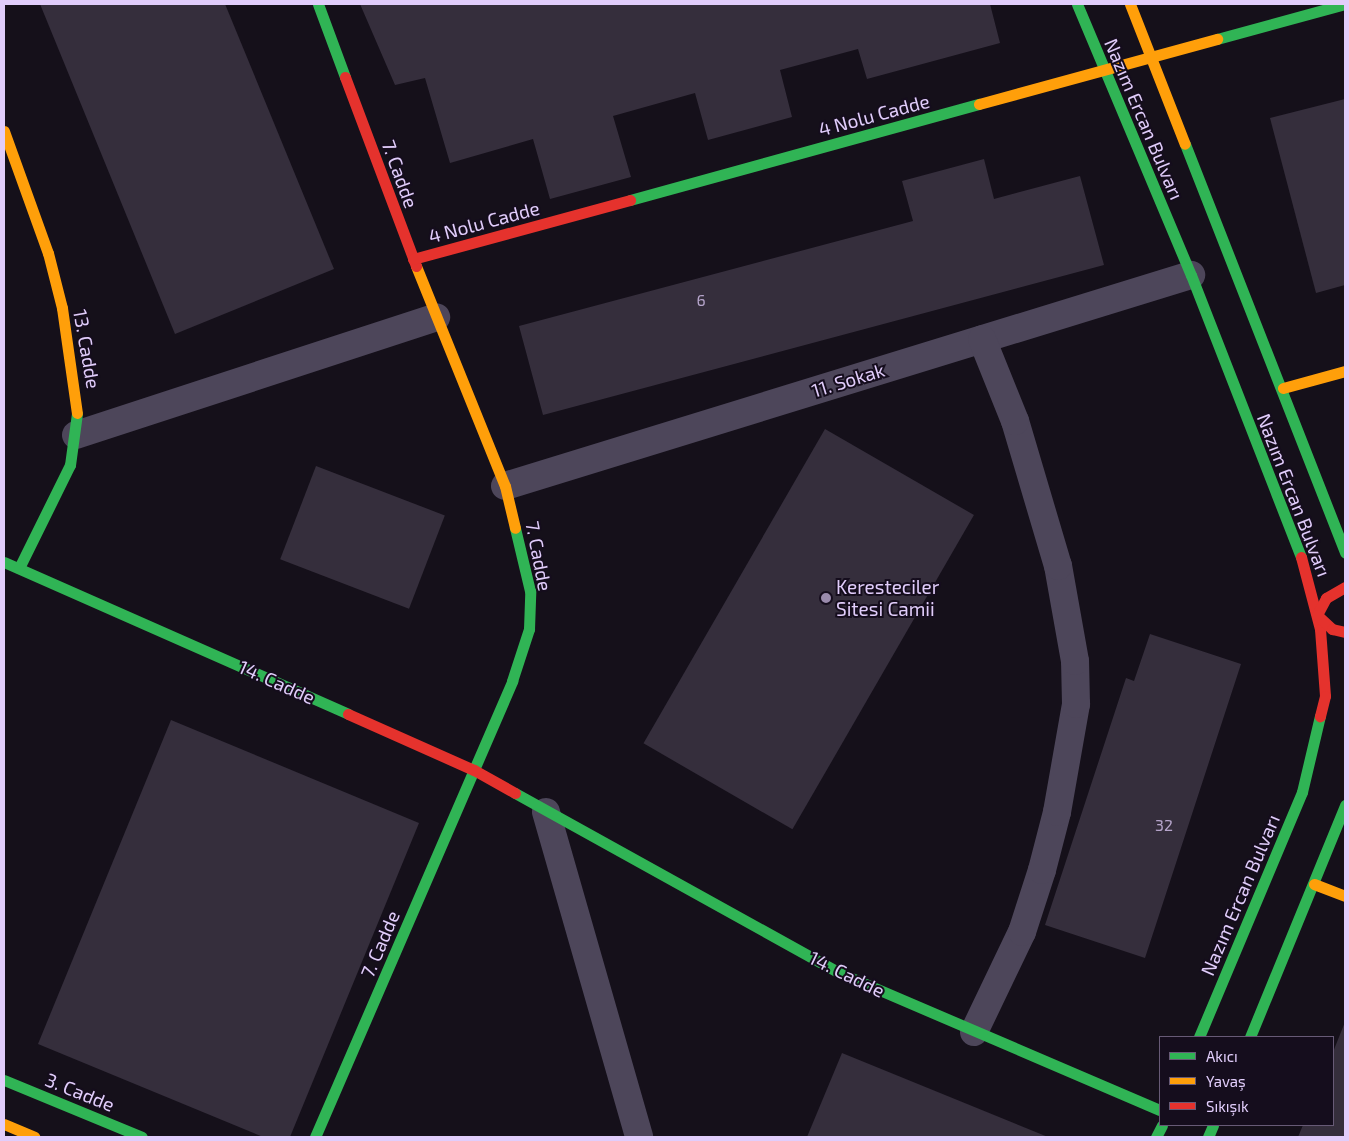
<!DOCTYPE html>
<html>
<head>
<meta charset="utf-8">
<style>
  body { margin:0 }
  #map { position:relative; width:1349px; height:1141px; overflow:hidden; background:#15101a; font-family:"Exo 2",sans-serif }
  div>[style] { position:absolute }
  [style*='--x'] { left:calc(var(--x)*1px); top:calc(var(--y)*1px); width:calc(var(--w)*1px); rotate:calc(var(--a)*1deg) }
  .building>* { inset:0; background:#352e3c; transform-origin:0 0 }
  .street>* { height:28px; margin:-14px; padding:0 14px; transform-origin:14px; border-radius:14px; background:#4d465a }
  .fast>* { height:11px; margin:-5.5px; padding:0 5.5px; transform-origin:5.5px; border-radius:5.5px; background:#30b455 }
  .slow>* { height:11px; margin:-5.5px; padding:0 5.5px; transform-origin:5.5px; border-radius:5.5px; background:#ff9f0a }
  .jam>* { height:11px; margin:-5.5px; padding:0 5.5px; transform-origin:5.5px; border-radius:5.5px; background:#e5322d }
  .dots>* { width:14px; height:14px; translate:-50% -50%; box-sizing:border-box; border:2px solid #150d1d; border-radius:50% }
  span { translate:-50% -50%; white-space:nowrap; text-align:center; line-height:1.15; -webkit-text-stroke:4px #150d1d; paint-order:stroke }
  .number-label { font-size:16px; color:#b6a5cb }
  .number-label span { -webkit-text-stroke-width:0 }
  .street-label { font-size:19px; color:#e1cdfb }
  .poi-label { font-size:19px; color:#e1cdfb }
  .left { translate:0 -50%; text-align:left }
  .frame { position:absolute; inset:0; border:5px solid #e1cdfb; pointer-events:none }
  .legend { position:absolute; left:1159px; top:1036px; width:175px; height:90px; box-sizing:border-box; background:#150d1d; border:1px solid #675a76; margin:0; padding:6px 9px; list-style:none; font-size:15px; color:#e1cdfb }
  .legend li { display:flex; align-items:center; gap:10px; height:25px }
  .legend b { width:25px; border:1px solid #675a76 }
</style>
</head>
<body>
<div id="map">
  <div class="building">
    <i style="clip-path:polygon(40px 4px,225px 4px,334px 269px,175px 334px)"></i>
    <i style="clip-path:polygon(360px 4px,990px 4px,1000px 43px,867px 79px,858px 49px,780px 70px,792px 117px,708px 140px,695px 93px,613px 116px,631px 177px,550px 199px,533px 139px,450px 163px,425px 78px,395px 85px)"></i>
    <i style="clip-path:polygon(1345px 99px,1345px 285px,1316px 293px,1270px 118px)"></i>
    <i style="clip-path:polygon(984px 159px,994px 199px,1080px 176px,1104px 265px,543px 415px,519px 326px,913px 221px,902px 181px)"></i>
    <i style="left:825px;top:429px;width:172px;height:363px;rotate:30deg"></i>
    <i style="left:316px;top:466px;width:138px;height:100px;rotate:21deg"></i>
    <i style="clip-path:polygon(1150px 634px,1241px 664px,1145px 958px,1045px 925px,1126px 678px,1134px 681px)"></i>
    <i style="clip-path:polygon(171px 720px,419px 823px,290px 1137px,263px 1137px,38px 1044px)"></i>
    <i style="clip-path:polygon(1345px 1022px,1345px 1137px,1298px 1137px,1303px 1125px,1333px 1125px,1333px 1052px)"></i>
    <i style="clip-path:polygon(842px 1053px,1048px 1137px,807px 1137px)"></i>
  </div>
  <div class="street">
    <i style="--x:76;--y:435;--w:379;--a:-18.1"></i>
    <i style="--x:505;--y:486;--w:718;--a:-17.1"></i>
    <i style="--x:546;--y:812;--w:338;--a:74"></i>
    <i style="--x:974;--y:1032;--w:111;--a:-64.4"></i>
    <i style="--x:1022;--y:932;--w:65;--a:-72.1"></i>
    <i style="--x:1042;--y:870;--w:60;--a:-75.5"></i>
    <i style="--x:1057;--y:812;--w:110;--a:-80"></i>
    <i style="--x:1076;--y:704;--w:43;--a:-91.3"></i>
    <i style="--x:1075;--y:661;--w:97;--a:-100.1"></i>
    <i style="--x:1058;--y:566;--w:151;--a:-106.5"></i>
    <i style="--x:1015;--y:421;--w:88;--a:-111.9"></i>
  </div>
  <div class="fast">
    <i style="--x:318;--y:4;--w:78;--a:69.7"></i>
    <i style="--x:1077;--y:4;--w:294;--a:67.2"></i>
    <i style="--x:1191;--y:275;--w:303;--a:68.7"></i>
    <i style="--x:1217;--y:39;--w:133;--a:-15.3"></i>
    <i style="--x:1185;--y:144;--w:439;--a:68.6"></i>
    <i style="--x:630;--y:200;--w:362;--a:-15.4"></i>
    <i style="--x:4;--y:562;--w:376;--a:23.8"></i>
    <i style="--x:19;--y:568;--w:115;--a:-63.7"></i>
    <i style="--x:70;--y:465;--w:52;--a:-82.3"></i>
    <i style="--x:515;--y:793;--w:372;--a:29"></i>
    <i style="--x:840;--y:973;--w:348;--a:23.2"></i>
    <i style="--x:1199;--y:1037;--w:266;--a:-67.2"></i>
    <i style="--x:1302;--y:792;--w:78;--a:-76.7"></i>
    <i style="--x:1250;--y:1037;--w:251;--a:-67.7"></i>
    <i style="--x:4;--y:1080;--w:149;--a:22.4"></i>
    <i style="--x:315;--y:1137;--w:497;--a:-66.6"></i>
    <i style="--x:512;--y:681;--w:55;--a:-71.9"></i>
    <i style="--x:529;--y:629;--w:38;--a:-88"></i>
    <i style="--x:530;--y:591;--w:65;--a:-103.4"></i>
    <i style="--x:1156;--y:1137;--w:13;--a:-63"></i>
    <i style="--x:1208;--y:1137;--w:13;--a:-67"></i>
  </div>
  <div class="slow">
    <i style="--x:1130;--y:4;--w:150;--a:68.6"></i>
    <i style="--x:979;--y:104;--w:247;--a:-15.3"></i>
    <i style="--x:4;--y:131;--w:130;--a:70.2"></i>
    <i style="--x:48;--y:253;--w:57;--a:75.7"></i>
    <i style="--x:62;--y:308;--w:106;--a:81.9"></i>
    <i style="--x:416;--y:266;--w:237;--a:68"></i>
    <i style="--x:505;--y:486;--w:43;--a:76.6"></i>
    <i style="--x:1283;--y:388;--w:64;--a:-15.3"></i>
    <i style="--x:1314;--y:884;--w:33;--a:21"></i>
    <i style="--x:4;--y:1124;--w:33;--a:23"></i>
  </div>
  <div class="jam">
    <i style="--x:345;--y:77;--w:202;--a:69.4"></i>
    <i style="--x:413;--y:259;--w:225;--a:-15.2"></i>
    <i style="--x:1301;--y:557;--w:74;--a:75.2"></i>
    <i style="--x:1320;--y:629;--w:67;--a:85.7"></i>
    <i style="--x:1325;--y:696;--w:21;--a:104"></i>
    <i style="--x:1345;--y:587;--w:22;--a:150"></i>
    <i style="--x:1326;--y:598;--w:19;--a:118"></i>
    <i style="--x:1317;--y:615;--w:21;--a:43"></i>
    <i style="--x:1332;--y:629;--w:13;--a:13"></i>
    <i style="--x:348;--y:714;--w:138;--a:24"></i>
    <i style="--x:474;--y:770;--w:47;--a:29.3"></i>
  </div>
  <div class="dots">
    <i style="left:826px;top:598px;background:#9a8bac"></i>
  </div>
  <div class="number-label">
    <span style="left:701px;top:300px">6</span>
    <span style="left:1164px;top:825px">32</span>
  </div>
  <div class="street-label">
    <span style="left:874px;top:115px;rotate:-15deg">4 Nolu Cadde</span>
    <span style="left:1144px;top:119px;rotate:67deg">Nazım Ercan Bulvarı</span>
    <span style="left:400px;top:174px;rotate:70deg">7. Cadde</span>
    <span style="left:484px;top:222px;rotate:-15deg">4 Nolu Cadde</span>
    <span style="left:87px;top:349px;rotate:80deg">13. Cadde</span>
    <span style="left:848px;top:380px;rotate:-17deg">11. Sokak</span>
    <span style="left:1294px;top:495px;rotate:69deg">Nazım Ercan Bulvarı</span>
    <span style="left:539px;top:556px;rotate:79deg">7. Cadde</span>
    <span style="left:277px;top:682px;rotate:24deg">14. Cadde</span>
    <span style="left:1240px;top:895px;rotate:-67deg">Nazım Ercan Bulvarı</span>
    <span style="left:380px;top:944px;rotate:-67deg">7. Cadde</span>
    <span style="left:847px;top:974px;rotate:26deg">14. Cadde</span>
    <span style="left:80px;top:1092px;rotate:22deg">3. Cadde</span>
  </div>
  <div class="poi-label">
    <span class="left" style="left:836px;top:598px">Keresteciler<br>Sitesi Camii</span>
  </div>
  <div class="frame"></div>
  <ul class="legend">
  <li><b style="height:6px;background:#30b455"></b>Akıcı</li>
  <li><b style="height:6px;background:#ff9f0a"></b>Yavaş</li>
  <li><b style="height:6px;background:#e5322d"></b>Sıkışık</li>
  </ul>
</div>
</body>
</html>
